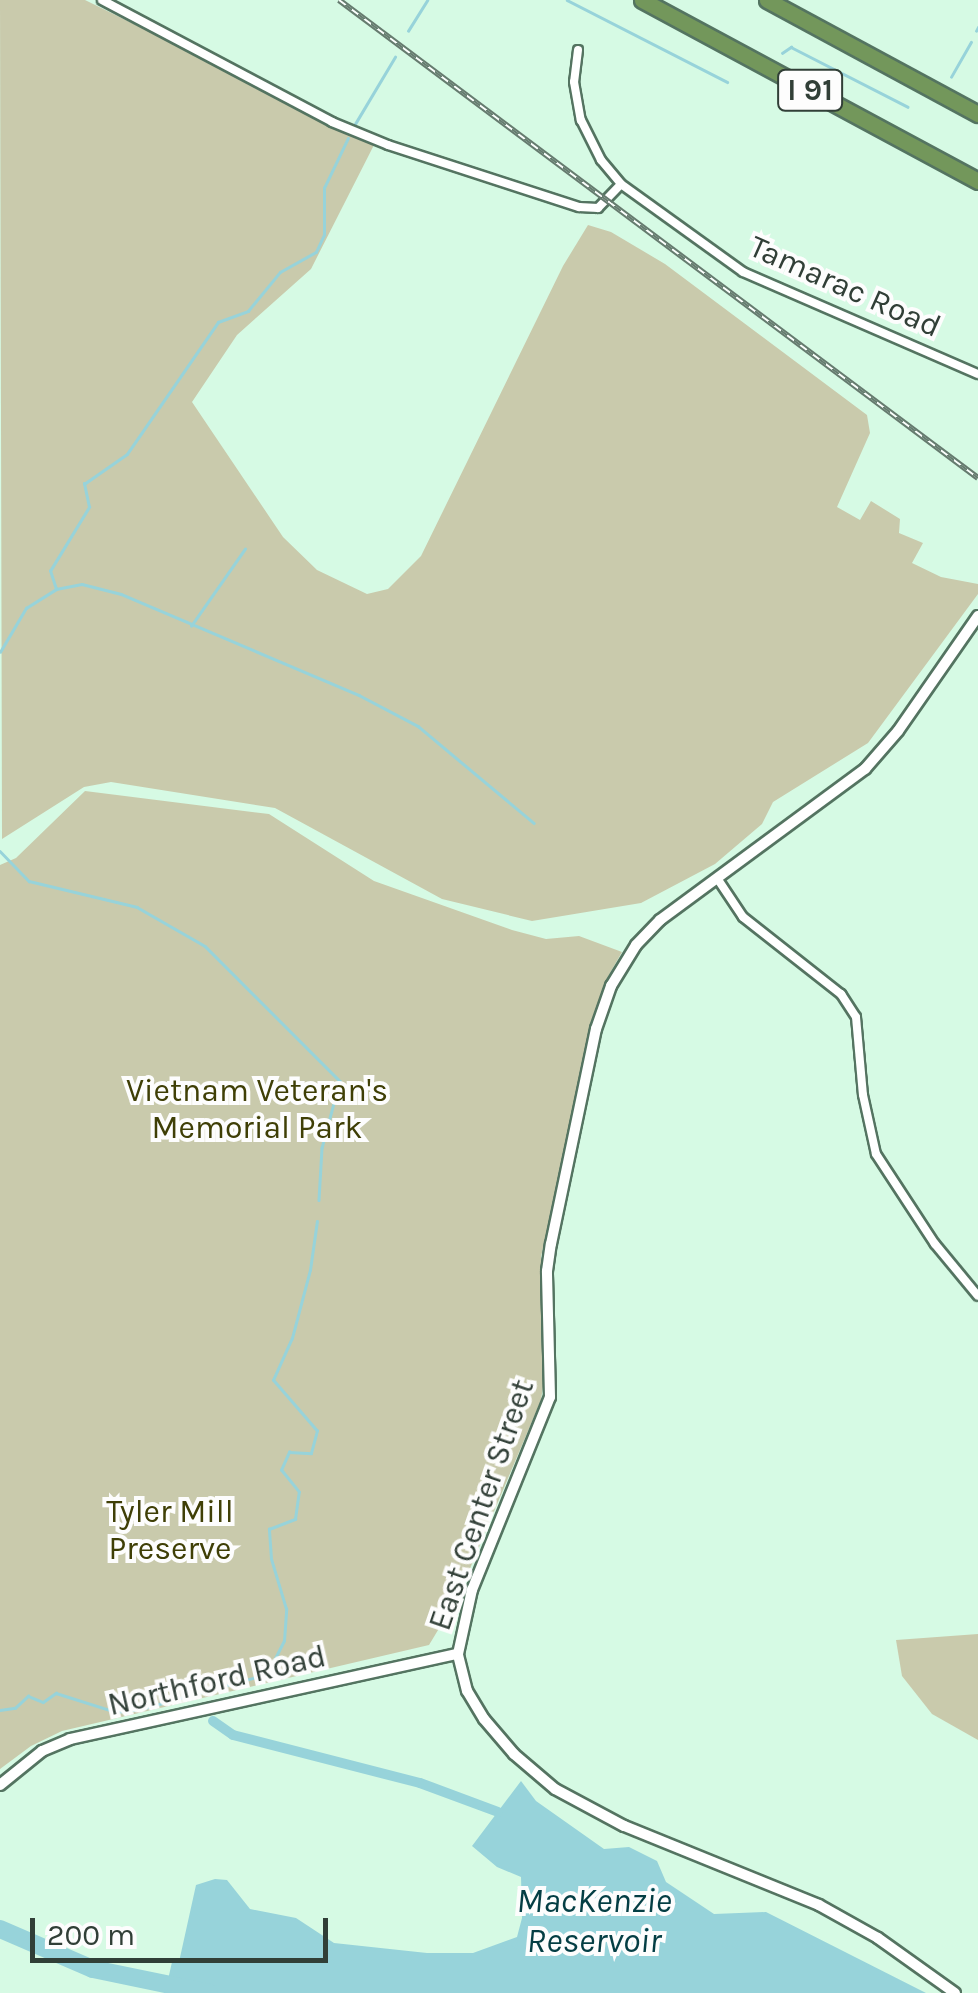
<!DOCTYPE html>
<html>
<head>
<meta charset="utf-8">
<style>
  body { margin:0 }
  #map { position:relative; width:978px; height:1993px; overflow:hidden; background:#d6fae4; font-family:Karla,sans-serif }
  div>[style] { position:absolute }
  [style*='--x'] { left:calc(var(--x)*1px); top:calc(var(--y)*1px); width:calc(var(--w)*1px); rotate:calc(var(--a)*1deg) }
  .green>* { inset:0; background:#c9caac }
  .water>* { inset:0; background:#97d3da }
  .stream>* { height:2.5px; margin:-1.25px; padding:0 1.25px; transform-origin:1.25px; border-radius:1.25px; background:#97d3da }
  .canal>* { height:10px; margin:-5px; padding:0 5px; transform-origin:5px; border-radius:5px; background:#97d3da }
  .river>* { height:18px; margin:-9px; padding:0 9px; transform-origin:9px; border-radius:9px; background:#97d3da }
  .roads { filter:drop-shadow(2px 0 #547461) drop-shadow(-2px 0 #547461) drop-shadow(0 2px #547461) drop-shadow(0 -2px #547461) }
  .minor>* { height:8px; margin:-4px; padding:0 4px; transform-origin:4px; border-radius:4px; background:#fff }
  .tertiary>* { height:10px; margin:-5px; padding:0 5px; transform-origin:5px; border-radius:5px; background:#fff }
  .motorway>* { height:15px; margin:-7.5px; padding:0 7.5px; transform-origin:7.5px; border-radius:7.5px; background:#73975b }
  .rail>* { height:6px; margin-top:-3px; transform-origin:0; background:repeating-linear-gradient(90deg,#fdfdfd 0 8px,#667b6f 0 16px); box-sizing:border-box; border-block:2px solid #667b6f }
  span { translate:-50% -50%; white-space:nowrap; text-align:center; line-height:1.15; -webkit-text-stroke:8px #fdfdfd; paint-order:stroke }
  .shield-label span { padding:2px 8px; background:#fdfdfd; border:2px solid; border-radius:8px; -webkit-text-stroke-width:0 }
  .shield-label { font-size:30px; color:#313f37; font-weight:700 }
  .street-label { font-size:32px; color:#313f37 }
  .park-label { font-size:32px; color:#3f3f06 }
  .water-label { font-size:35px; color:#043e44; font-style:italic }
  .scale { position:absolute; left:30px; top:1918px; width:298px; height:45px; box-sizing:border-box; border:5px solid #313f37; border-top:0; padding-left:12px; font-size:30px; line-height:35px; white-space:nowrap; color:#313f37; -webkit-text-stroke:8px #fdfdfd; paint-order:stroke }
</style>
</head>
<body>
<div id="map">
  <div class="green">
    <i style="clip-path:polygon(0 0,85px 0,375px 143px,311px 269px,237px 335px,192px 402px,283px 537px,317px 570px,367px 594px,388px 589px,421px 556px,563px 266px,588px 225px,611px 232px,665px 264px,867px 415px,870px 433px,837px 507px,860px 520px,871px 501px,900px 519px,899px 533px,923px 543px,912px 563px,941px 577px,978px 584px,978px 594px,868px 743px,773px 802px,762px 824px,715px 864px,641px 903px,532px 921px,442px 899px,275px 808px,111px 782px,84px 787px,2px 839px)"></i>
    <i style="clip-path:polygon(85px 791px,269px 814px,374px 881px,512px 930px,546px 939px,579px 936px,622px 952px,606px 980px,590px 1028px,541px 1257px,545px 1373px,541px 1400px,458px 1597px,429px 1645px,62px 1731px,31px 1746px,0 1769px,0 865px,16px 858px)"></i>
    <i style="clip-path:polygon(978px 1634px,978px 1740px,932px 1714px,902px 1676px,896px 1640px)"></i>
  </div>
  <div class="water">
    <i style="clip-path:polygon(521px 1781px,536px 1801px,604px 1849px,629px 1847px,657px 1861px,666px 1882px,714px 1914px,766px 1912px,926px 1993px,165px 1993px,172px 1962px,179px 1962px,196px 1885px,215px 1879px,227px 1880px,250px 1909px,296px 1918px,334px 1943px,427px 1953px,473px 1953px,517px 1937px,522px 1918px,521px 1877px,497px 1867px,472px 1846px)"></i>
  </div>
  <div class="stream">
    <i style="--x:567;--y:0;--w:180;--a:27.1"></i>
    <i style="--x:408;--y:31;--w:36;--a:-58"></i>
    <i style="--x:976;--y:31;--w:4;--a:-63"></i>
    <i style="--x:782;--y:53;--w:11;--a:-34"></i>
    <i style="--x:791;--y:47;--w:131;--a:27.1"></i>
    <i style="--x:951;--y:77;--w:40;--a:-60.3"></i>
    <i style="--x:355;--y:124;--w:78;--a:-59.2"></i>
    <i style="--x:56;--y:589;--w:26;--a:-11"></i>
    <i style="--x:82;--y:584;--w:40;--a:14.4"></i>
    <i style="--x:121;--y:594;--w:259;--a:23"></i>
    <i style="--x:359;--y:695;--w:67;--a:27.7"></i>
    <i style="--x:418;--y:726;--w:151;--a:39.9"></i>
    <i style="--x:191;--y:626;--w:94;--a:-55"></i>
    <i style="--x:0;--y:652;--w:51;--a:-59.4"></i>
    <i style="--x:26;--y:608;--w:36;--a:-32"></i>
    <i style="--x:56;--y:589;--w:19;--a:-108"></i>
    <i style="--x:50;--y:571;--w:75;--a:-58.6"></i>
    <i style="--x:89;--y:507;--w:24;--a:-102"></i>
    <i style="--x:84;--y:484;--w:52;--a:-34.9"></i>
    <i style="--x:127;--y:454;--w:160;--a:-55.4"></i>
    <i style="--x:218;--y:322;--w:32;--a:-20"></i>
    <i style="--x:248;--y:311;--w:50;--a:-50.6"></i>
    <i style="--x:280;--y:272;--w:41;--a:-29.1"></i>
    <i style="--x:316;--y:252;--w:19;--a:-65"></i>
    <i style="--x:324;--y:235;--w:47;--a:-90"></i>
    <i style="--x:324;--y:188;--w:55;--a:-64.4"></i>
    <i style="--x:0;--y:851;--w:42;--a:46"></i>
    <i style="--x:29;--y:881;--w:111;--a:13.5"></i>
    <i style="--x:137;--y:907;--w:78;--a:29.8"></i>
    <i style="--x:205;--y:946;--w:191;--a:45"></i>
    <i style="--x:340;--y:1081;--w:69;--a:105"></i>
    <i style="--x:322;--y:1148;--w:52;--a:93.3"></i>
    <i style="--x:0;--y:1710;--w:15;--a:-8"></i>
    <i style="--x:15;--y:1708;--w:18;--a:-43"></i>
    <i style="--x:28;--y:1696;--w:16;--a:22"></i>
    <i style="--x:43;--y:1702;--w:16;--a:-35"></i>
    <i style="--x:56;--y:1693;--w:63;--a:17.6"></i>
    <i style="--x:116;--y:1712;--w:25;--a:-7"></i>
    <i style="--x:141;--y:1709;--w:131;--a:-15.5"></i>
    <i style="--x:267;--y:1674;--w:37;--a:-63"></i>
    <i style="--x:284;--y:1641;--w:32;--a:-86"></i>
    <i style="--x:286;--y:1609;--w:52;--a:-106.7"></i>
    <i style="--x:271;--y:1559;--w:30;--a:-94"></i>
    <i style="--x:269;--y:1529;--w:28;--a:-21"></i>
    <i style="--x:295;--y:1519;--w:27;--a:-82"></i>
    <i style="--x:299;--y:1492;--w:28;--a:-129"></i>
    <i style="--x:281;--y:1470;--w:20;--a:-66"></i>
    <i style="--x:289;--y:1452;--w:22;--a:3"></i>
    <i style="--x:311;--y:1453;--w:23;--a:-75"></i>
    <i style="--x:317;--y:1431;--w:67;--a:-130.8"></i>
    <i style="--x:273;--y:1380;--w:46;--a:-65.7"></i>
    <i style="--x:292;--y:1338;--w:70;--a:-75.2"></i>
    <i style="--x:310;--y:1270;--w:49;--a:-81.9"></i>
  </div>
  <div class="canal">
    <i style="--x:213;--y:1721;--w:24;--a:35"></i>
    <i style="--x:233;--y:1735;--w:193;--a:14.4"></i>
    <i style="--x:420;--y:1783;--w:83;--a:20.4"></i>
  </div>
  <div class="river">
    <i style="--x:0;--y:1929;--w:101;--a:23.3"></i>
    <i style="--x:93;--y:1969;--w:118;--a:11.7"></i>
  </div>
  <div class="roads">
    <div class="minor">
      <i style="--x:102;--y:0;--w:260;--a:27.9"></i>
      <i style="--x:332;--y:122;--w:61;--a:22.3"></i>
      <i style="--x:388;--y:145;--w:201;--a:18"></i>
      <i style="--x:579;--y:207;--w:19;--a:3"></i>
      <i style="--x:598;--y:208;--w:33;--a:-46"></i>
      <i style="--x:578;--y:50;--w:32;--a:97"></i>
      <i style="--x:574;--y:82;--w:39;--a:80"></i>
      <i style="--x:581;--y:120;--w:45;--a:63.4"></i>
      <i style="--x:601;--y:160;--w:31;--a:50"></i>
      <i style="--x:621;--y:184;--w:150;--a:35.8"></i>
      <i style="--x:743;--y:272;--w:256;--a:23.5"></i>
      <i style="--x:717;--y:878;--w:47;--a:56.3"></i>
      <i style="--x:743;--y:917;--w:125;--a:38.2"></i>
      <i style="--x:841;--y:994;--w:27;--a:57"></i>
      <i style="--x:856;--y:1017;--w:78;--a:84.9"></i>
      <i style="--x:863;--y:1095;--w:60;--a:77.6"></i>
      <i style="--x:876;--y:1154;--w:108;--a:56.8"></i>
      <i style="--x:935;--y:1244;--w:67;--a:50.4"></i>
    </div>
    <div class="tertiary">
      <i style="--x:0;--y:1785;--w:54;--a:-39"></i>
      <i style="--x:42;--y:1751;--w:30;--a:-23"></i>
      <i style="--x:70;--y:1739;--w:397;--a:-12.4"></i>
      <i style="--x:955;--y:1993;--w:95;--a:-144.5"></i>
      <i style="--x:878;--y:1938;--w:68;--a:-150.8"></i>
      <i style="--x:819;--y:1905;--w:210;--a:-157.9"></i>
      <i style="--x:624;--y:1826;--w:78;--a:-151.8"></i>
      <i style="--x:555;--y:1789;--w:54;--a:-139.5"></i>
      <i style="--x:514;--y:1754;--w:46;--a:-130.6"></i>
      <i style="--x:484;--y:1719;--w:33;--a:-121"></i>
      <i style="--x:467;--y:1691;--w:38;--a:-104"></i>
      <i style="--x:458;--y:1654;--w:66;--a:-77.7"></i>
      <i style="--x:472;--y:1590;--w:208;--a:-68"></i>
      <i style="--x:550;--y:1397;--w:126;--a:-91.4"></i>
      <i style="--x:547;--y:1271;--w:27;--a:-82"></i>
      <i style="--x:551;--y:1244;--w:220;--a:-78.2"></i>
      <i style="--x:596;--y:1029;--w:46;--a:-70.8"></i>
      <i style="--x:611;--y:986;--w:48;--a:-58.6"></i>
      <i style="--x:636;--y:945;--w:35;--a:-46"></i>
      <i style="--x:660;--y:920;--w:255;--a:-36.4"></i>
      <i style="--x:865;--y:769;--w:50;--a:-49"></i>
      <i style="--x:898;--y:731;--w:140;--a:-55.2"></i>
    </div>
    <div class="motorway">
      <i style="--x:642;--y:0;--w:382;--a:28.3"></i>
      <i style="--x:767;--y:0;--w:240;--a:28.4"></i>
    </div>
  </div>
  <div class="rail">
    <i style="--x:339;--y:0;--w:798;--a:36.8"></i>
  </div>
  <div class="shield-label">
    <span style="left:810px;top:90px">I 91</span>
  </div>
  <div class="street-label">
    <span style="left:845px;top:287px;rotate:24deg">Tamarac Road</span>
    <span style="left:482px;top:1505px;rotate:-71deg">East Center Street</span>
    <span style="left:217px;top:1681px;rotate:-13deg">Northford Road</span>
  </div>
  <div class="park-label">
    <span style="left:257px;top:1110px">Vietnam Veteran's<br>Memorial Park</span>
    <span style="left:170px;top:1531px">Tyler Mill<br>Preserve</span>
  </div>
  <div class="water-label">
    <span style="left:594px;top:1921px">MacKenzie<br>Reservoir</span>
  </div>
  <div class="scale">200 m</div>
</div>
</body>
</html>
